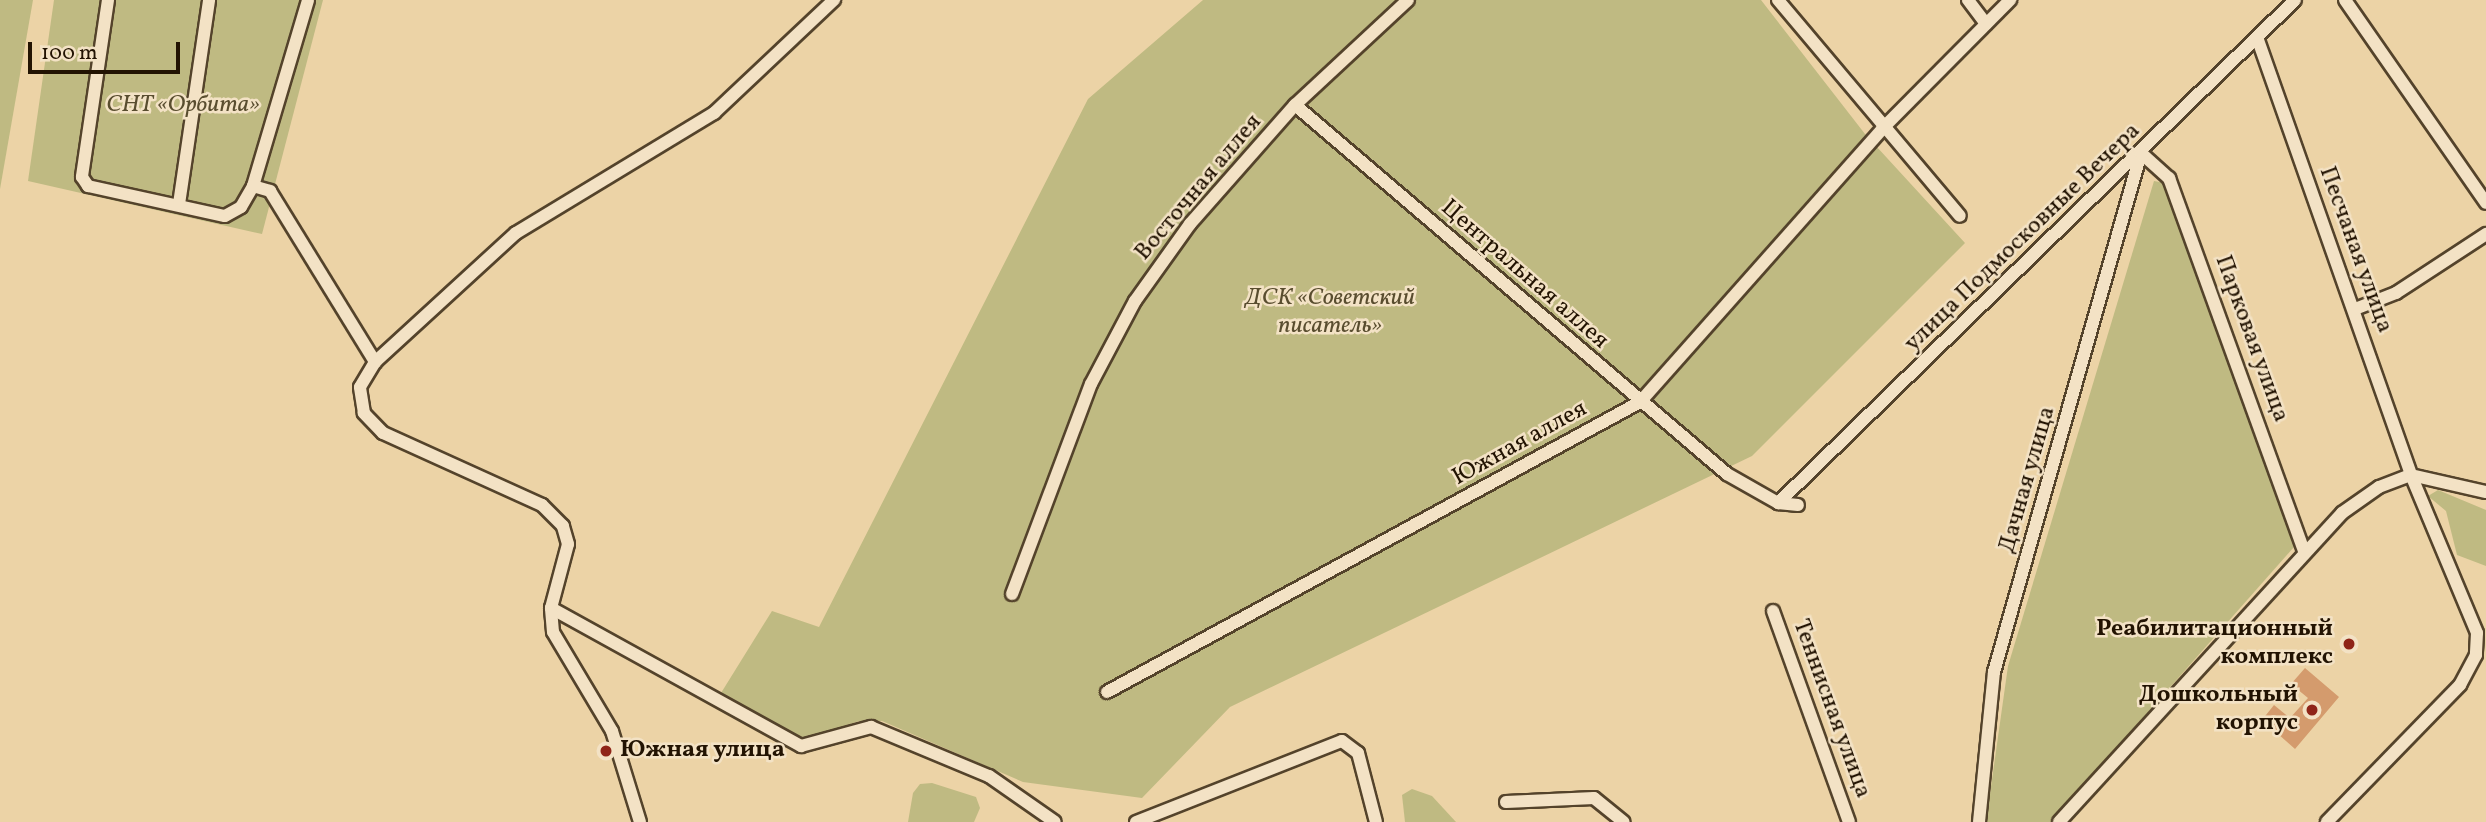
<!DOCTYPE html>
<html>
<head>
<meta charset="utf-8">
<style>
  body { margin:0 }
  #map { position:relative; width:2486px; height:822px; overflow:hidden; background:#ecd3a6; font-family:Vollkorn,serif }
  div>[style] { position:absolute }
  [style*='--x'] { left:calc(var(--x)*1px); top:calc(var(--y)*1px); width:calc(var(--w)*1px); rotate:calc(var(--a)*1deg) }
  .green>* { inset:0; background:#bfba82 }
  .building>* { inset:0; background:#d49b6d }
  .roads { filter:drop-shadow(2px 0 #54432b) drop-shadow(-2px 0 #54432b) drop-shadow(0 2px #54432b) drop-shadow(0 -2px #54432b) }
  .minor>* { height:12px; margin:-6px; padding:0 6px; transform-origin:6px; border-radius:6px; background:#f3e2c5 }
  .dots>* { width:19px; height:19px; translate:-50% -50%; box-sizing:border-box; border:4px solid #f3e2c5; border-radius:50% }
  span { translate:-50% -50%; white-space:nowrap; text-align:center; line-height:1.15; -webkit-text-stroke:5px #f3e2c5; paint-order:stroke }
  .park-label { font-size:24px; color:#594d2f; font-style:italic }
  .street-label { font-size:24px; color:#221302 }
  .poi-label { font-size:24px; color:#221302; font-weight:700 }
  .right { translate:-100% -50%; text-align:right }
  .left { translate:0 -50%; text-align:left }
  .scale { position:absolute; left:28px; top:42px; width:152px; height:32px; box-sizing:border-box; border:4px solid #221302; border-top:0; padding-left:9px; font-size:21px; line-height:24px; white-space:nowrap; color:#221302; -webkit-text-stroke:5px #f3e2c5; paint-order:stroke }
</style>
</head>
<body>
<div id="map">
  <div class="green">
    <i style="clip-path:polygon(0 0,33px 0,0 189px)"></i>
    <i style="clip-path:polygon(54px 0,323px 0,262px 234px,28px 181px)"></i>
    <i style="clip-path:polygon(1203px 0,1761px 0,1865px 134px,1965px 243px,1752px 456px,1230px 707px,1142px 798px,1023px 782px,882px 721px,859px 721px,804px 740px,721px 693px,772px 611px,819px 627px,1088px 99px)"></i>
    <i style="clip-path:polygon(2154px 181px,2165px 183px,2294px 547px,2051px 822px,1986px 822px,2008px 666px)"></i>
    <i style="clip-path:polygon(2438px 490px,2486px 510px,2486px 566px,2457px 555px,2446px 511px,2428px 496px)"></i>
    <i style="clip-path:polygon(932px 783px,976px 797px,980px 808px,974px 822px,908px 822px,913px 793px,920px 784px)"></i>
    <i style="clip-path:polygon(1412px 789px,1432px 796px,1456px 822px,1405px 822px,1402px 795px)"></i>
  </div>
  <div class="building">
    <i style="clip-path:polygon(2305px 668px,2339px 697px,2295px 749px,2262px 720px,2274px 705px,2290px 718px,2308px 698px,2291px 684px)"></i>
  </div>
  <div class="roads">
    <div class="minor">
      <i style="--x:108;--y:0;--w:179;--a:98.4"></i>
      <i style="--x:82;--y:177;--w:11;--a:56"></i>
      <i style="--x:88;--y:186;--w:140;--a:12.4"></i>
      <i style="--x:225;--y:216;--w:18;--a:-29"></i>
      <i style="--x:241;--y:207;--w:24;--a:-60"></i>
      <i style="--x:253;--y:186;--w:194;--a:-73.5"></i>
      <i style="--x:1778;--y:0;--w:282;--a:49.9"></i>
      <i style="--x:1968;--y:0;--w:30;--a:53"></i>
      <i style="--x:2345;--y:0;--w:247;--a:55.2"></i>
      <i style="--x:2258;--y:40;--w:461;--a:70.6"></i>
      <i style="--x:2411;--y:475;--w:171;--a:67.3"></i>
      <i style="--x:2477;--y:633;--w:22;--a:93"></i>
      <i style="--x:2476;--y:655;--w:34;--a:118"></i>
      <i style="--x:2460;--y:685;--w:191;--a:134.2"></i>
      <i style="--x:1295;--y:105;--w:568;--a:40.5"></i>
      <i style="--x:1727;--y:474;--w:59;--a:29.6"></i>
      <i style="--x:1778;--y:503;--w:20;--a:6"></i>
      <i style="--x:253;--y:186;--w:18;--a:16"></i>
      <i style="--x:270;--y:191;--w:201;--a:58.4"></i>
      <i style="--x:179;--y:204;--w:206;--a:-81.6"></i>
      <i style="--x:2355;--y:309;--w:44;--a:-21.3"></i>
      <i style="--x:2396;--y:293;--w:108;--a:-33.2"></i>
      <i style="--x:1778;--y:503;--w:721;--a:-44.21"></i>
      <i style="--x:1012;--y:594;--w:224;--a:-69.4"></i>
      <i style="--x:1091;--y:384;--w:94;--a:-62.1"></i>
      <i style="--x:1135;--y:301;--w:95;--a:-54.5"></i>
      <i style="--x:1190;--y:224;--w:159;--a:-48.6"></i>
      <i style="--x:1295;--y:105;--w:154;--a:-42.9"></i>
      <i style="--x:551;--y:608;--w:286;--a:28.9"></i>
      <i style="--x:801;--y:746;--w:73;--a:-15.2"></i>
      <i style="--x:871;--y:727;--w:128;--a:22.6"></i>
      <i style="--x:989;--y:776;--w:80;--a:34.9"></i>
      <i style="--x:1773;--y:611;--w:224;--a:70.2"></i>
      <i style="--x:1107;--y:692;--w:607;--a:-28.55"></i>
      <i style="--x:1640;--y:402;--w:365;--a:-48.4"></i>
      <i style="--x:1882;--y:129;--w:182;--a:-45.2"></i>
      <i style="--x:1506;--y:802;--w:88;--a:-2.6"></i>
      <i style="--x:1594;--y:798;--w:38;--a:39"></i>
      <i style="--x:640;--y:822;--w:95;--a:-107.1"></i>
      <i style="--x:612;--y:731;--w:115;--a:-120.8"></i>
      <i style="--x:553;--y:632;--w:24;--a:-95"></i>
      <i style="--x:551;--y:608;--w:66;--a:-75.1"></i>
      <i style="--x:568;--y:544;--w:19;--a:-106"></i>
      <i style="--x:563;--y:526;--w:30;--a:-135"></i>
      <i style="--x:542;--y:505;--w:175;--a:-155.6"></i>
      <i style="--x:383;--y:433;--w:28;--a:-134"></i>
      <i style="--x:364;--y:413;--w:26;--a:-99"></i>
      <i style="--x:360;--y:387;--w:29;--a:-59"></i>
      <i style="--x:375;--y:362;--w:191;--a:-42.5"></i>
      <i style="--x:516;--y:233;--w:232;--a:-31.2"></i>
      <i style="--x:714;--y:113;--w:165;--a:-43.3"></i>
      <i style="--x:1136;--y:822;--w:221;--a:-21.5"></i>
      <i style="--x:1342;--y:741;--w:20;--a:37"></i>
      <i style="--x:1358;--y:753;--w:71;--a:75.4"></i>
      <i style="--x:1979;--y:822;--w:151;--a:-84.3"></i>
      <i style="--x:1994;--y:672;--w:539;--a:-74.19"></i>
      <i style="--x:2141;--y:153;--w:38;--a:42"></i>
      <i style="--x:2169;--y:178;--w:396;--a:70.1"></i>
      <i style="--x:2059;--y:822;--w:419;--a:-47.5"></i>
      <i style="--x:2342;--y:513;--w:45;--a:-35.1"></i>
      <i style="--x:2379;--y:487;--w:34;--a:-21"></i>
      <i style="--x:2411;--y:475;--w:77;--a:12.8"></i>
    </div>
  </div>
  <div class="dots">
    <i style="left:2349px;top:644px;background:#8f2418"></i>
    <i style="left:2312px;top:710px;background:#8f2418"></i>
    <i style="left:606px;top:751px;background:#8f2418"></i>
  </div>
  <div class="park-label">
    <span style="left:183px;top:106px">СНТ «Орбита»</span>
    <span style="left:1330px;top:313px">ДСК «Советский<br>писатель»</span>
  </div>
  <div class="street-label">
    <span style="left:1199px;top:188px;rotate:-50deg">Восточная аллея</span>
    <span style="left:2023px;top:238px;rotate:-44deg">улица Подмосковные Вечера</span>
    <span style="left:2355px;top:250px;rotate:70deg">Песчаная улица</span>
    <span style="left:1524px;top:275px;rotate:41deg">Центральная аллея</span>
    <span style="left:2251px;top:339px;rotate:70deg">Парковая улица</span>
    <span style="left:1520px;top:444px;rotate:-29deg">Южная аллея</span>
    <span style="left:2028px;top:480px;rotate:-74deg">Дачная улица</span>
    <span style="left:1831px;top:709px;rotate:70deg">Теннисная улица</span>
  </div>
  <div class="poi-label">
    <span class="right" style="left:2333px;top:644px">Реабилитационный<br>комплекс</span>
    <span class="right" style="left:2298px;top:710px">Дошкольный<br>корпус</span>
    <span class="left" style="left:620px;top:751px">Южная улица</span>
  </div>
  <div class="scale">100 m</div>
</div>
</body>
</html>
